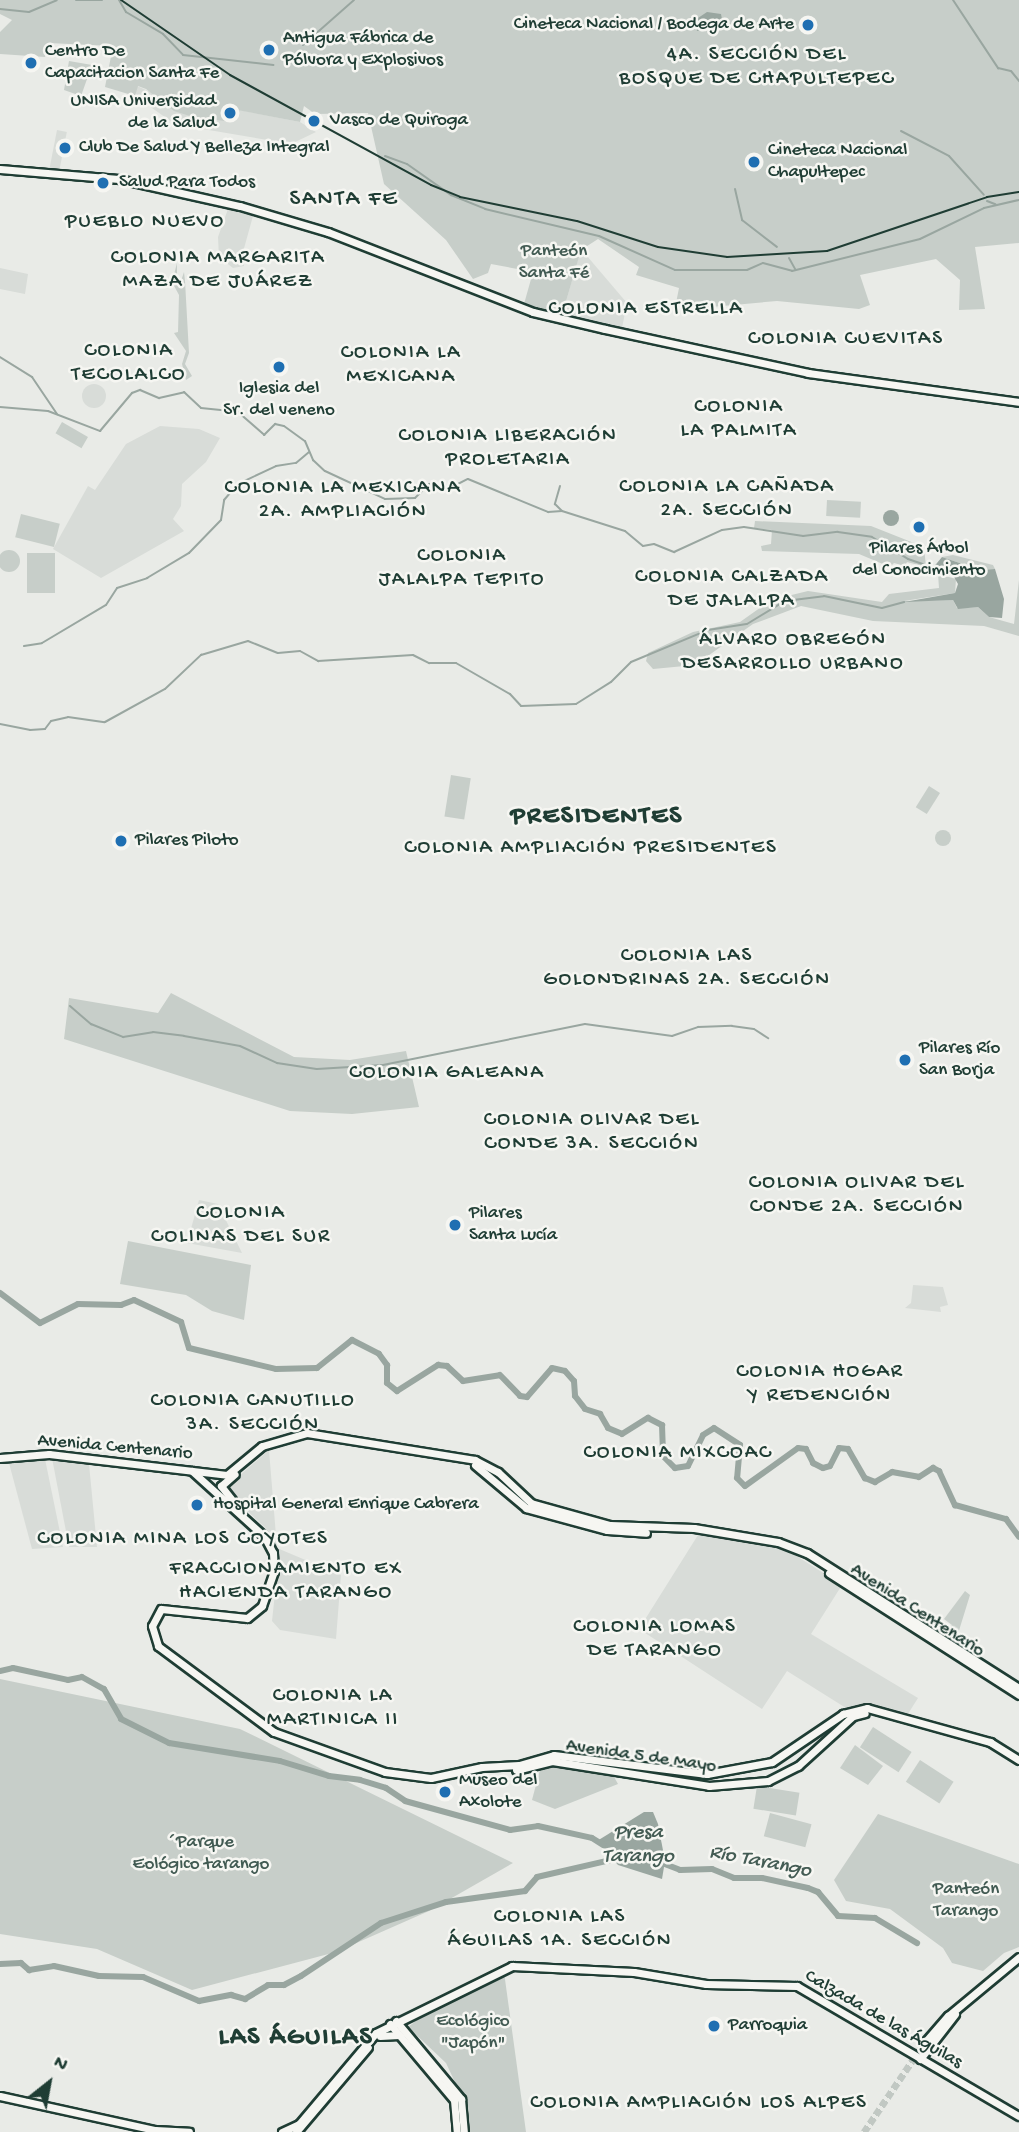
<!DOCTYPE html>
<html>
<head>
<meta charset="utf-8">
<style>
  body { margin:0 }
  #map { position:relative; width:1019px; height:2132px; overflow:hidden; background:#e9ebe7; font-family:"Gochi Hand",sans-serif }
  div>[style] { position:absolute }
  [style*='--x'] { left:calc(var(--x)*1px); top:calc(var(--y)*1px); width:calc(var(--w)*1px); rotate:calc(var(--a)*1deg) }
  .built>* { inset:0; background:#d8dcd8; transform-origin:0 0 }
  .round { border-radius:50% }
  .green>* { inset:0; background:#c7cec9; transform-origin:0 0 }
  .water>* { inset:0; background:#99a6a0 }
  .stream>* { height:2px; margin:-1px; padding:0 1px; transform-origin:1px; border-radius:1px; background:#99a6a0 }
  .river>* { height:6px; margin:-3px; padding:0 3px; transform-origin:3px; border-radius:3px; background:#99a6a0 }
  .major-tunnel>* { height:7px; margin-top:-3.5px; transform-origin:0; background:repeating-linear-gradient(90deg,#c1c8c3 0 7px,transparent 0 10.5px) }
  .roads { filter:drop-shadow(2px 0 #1f3d34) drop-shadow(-2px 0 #1f3d34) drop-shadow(0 2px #1f3d34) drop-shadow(0 -2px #1f3d34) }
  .major>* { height:7px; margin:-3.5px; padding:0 3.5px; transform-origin:3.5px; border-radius:3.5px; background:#f6f6f2 }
  .rail>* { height:2px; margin:-1px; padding:0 1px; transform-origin:1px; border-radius:1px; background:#1f3d34 }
  .dots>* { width:19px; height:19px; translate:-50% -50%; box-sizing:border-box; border:4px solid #f6f6f2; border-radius:50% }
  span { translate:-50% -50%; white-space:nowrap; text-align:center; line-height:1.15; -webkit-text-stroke:5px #f6f6f2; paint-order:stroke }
  .poi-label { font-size:19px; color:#1f3d34 }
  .right { translate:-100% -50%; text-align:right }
  .left { translate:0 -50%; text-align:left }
  .park-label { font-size:19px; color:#415a52 }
  .street-label { font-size:19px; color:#1f3d34 }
  .neighbourhood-label { font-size:21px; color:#1f3d34; letter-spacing:2px }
  .water-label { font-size:21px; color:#445c54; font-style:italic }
  .quarter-label { font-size:23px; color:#1f3d34; letter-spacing:2px }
  .district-label { font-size:26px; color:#1f3d34; font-weight:700; letter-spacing:2px }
  .north { position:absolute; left:14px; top:2048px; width:70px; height:70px; -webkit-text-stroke:5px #f6f6f2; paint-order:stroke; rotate:31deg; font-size:19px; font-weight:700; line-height:28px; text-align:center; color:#1f3d34 }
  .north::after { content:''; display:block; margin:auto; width:24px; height:32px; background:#1f3d34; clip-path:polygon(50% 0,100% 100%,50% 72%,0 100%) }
</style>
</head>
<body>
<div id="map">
  <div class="built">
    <i style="clip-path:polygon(137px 86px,153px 93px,300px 122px,316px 132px,291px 144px,191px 127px,169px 120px,135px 96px)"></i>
    <i style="left:57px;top:130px;width:10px;height:40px;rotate:11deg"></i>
    <i style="clip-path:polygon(228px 209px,253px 216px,243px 252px,244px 266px,233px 268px,219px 257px,218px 237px)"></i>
    <i style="clip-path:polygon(581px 249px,627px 303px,622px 328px,562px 315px)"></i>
    <i style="clip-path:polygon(0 268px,28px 274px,25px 294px,0 289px)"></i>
    <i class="round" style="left:82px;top:384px;width:24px;height:24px"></i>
    <i style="clip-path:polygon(160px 426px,199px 429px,220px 438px,206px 462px,182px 484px,181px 506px,173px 519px,184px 531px,101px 578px,53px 549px,88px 486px,95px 490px,126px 444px)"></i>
    <i style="clip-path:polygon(199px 1200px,218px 1204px,242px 1253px,187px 1243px)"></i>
    <i style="clip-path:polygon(913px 1285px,943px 1287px,948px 1305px,940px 1307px,941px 1312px,905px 1308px,911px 1303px)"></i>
    <i style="clip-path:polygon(269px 1450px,277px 1548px,341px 1575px,336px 1639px,280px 1630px,272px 1621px,279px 1555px,272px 1534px,224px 1489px)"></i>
    <i style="clip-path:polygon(52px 1458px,89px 1464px,97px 1547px,69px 1547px)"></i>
    <i style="clip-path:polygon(45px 1459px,63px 1547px,32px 1549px,9px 1463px)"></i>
    <i style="clip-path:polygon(698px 1535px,781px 1546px,842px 1585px,811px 1634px,918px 1698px,906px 1717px,876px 1705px,846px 1708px,787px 1671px,762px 1709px,639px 1629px)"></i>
  </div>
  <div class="green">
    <i style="clip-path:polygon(0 0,1019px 0,1019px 243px,975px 247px,985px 309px,959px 310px,960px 280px,936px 259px,860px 275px,870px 305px,859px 309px,777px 301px,700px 308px,676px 303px,679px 288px,636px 275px,639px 267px,598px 239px,581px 250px,562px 315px,524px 304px,533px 272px,491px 264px,488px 273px,473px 279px,446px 240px,384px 184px,368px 113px,315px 114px,304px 106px,300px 122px,232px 109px,224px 121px,190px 116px,174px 111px,146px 89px,138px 86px,135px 96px,105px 87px,113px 46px,48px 43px,45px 57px,0 54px,0 32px,12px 20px,0 14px)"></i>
    <i style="clip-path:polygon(69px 61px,92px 65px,81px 96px,64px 90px)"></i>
    <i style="clip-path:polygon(177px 263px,177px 279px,181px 281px,184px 272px,185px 281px,189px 353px,185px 364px,192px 376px,186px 380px,182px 364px,186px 351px,174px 333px,178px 332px,179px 295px,172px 282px)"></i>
    <i style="left:62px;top:422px;width:30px;height:13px;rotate:30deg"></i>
    <i style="left:827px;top:500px;width:34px;height:16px;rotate:3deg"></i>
    <i style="left:21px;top:514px;width:40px;height:24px;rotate:14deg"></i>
    <i style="clip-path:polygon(755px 521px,871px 526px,924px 547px,926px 567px,907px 562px,905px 566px,894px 563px,890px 567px,859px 554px,762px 551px,761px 546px,771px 544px,772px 530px,754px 528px)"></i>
    <i class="round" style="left:-2px;top:550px;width:22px;height:22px"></i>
    <i style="left:27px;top:553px;width:28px;height:40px"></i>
    <i style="clip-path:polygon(953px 555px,993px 565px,995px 569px,980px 570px,942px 557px)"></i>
    <i style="clip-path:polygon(938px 574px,956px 579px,955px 593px,904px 601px,953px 600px,957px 608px,978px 607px,989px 617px,1014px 624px,1019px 580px,1019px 636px,984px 626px,873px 621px,801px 606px,753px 624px,695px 665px,653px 669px,646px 661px,648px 653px,693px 632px,740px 622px,771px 600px,808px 591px,882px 602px,889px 594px,939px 588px)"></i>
    <i style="left:451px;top:775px;width:20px;height:42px;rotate:9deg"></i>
    <i style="left:929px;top:786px;width:13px;height:25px;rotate:32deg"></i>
    <i class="round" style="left:935px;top:830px;width:16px;height:16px"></i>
    <i style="clip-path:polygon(171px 993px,294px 1057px,350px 1060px,406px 1051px,419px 1107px,352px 1114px,290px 1111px,64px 1039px,69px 998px,158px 1013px)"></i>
    <i style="clip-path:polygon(128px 1241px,251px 1265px,244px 1320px,212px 1311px,186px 1295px,120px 1284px)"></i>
    <i style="clip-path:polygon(965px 1591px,970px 1595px,957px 1637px,948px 1630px,952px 1625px,944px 1619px)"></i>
    <i style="clip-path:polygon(0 1679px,240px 1729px,513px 1863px,429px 1911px,336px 1952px,192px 1990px,97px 1949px,0 1934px)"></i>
    <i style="left:873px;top:1727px;width:46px;height:24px;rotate:33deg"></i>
    <i style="clip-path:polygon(855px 1745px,883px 1766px,868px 1785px,840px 1768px)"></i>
    <i style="left:920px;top:1760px;width:40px;height:26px;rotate:33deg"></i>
    <i style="clip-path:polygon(552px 1764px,613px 1775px,618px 1784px,555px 1809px,532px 1800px,541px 1766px)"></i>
    <i style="left:757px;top:1786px;width:43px;height:23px;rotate:9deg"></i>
    <i style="left:770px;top:1813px;width:43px;height:24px;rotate:15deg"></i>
    <i style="clip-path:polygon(878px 1814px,1019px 1864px,1019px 1947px,1004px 1953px,983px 1971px,952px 1963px,943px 1948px,890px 1909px,846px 1901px,834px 1880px)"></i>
    <i style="clip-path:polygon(504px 1972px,526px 2132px,466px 2132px,467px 2108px,446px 2063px,408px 2027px,438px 2004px)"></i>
  </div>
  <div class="water">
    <i style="clip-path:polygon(707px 12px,721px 14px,723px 25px,697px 31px,695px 20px)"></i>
    <i class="round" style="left:883px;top:510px;width:16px;height:16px"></i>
    <i style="clip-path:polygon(942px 557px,980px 570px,995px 569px,1004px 599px,1002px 618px,989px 617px,978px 607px,958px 609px,953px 600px,904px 602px,955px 593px,958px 584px,954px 577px,932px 569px)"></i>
    <i style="clip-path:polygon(644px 1812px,653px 1812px,658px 1824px,665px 1861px,662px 1879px,618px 1865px,597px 1841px)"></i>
  </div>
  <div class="stream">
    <i style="--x:76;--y:0;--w:26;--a:0"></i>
    <i style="--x:119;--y:0;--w:14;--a:60"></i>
    <i style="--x:126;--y:12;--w:43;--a:30.7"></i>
    <i style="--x:163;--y:34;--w:29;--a:46"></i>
    <i style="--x:183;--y:55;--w:91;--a:6.3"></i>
    <i style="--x:953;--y:0;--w:82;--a:56.5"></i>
    <i style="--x:998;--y:68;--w:13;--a:13"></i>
    <i style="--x:1011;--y:71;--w:13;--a:51"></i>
    <i style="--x:0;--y:9;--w:29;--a:6"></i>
    <i style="--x:29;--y:12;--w:30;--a:-23"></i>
    <i style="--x:303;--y:45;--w:68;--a:-41.4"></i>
    <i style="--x:901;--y:131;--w:54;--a:27.5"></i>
    <i style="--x:949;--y:156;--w:52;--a:48.1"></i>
    <i style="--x:385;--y:156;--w:23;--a:20"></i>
    <i style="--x:407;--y:164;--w:54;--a:35.2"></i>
    <i style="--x:451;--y:195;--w:37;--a:22"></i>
    <i style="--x:485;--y:209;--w:117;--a:13.3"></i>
    <i style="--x:599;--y:236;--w:83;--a:24.1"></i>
    <i style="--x:675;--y:270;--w:72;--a:0"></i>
    <i style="--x:747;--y:270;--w:17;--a:-24"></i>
    <i style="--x:763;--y:263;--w:30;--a:15"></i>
    <i style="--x:792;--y:271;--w:132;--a:-14"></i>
    <i style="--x:920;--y:239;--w:71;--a:-25.8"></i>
    <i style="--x:984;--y:208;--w:36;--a:-13"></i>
    <i style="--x:735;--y:189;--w:32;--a:77"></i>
    <i style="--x:742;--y:220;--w:44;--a:37.6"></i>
    <i style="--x:987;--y:201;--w:9;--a:21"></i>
    <i style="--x:789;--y:258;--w:13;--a:61"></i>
    <i style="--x:0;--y:357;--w:38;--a:32"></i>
    <i style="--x:32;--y:377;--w:45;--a:56"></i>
    <i style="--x:0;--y:407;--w:48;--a:4.8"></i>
    <i style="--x:48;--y:411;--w:56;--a:21"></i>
    <i style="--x:100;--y:431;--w:50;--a:-49.9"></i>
    <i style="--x:132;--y:393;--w:9;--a:-21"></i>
    <i style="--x:140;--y:390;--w:21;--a:23"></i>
    <i style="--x:159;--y:398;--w:26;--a:-13"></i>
    <i style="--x:184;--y:392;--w:23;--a:43"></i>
    <i style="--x:201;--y:408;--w:37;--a:6"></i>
    <i style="--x:238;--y:412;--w:35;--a:41"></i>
    <i style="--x:264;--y:435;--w:16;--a:-45"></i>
    <i style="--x:275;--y:424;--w:9;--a:13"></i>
    <i style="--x:284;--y:426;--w:26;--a:36"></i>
    <i style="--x:305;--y:441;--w:21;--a:67"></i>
    <i style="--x:313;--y:460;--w:16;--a:43"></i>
    <i style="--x:325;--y:471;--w:66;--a:25"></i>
    <i style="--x:385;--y:499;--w:30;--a:-2"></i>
    <i style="--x:415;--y:498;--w:20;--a:-45"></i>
    <i style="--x:429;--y:484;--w:21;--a:11"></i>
    <i style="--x:450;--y:488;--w:20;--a:-27"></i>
    <i style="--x:468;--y:479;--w:87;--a:22.4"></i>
    <i style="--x:548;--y:512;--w:14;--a:-4"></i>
    <i style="--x:562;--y:511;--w:66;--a:17.6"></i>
    <i style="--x:625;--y:531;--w:23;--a:40"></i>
    <i style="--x:643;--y:546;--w:11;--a:-10"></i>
    <i style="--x:654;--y:544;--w:22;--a:22"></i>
    <i style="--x:674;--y:552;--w:53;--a:-24.6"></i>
    <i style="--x:722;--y:530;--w:22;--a:-8"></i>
    <i style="--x:744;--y:527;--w:60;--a:8.7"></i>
    <i style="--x:803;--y:536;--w:35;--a:-7"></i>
    <i style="--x:838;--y:532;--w:34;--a:8"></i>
    <i style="--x:872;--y:537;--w:42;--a:31.4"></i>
    <i style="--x:908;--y:559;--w:24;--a:19"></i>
    <i style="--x:560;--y:486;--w:19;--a:106"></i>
    <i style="--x:555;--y:504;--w:10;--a:45"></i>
    <i style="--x:24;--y:646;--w:18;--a:-9"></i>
    <i style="--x:42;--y:643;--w:74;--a:-30.7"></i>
    <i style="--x:106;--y:605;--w:20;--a:-57"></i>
    <i style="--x:117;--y:588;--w:32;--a:-18"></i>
    <i style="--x:147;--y:578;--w:49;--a:-30.8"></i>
    <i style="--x:189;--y:553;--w:46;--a:-45.9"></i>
    <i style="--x:221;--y:520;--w:20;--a:-81"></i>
    <i style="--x:224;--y:500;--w:21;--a:-49"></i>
    <i style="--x:238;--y:484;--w:42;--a:-25.3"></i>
    <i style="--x:276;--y:466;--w:20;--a:-9"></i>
    <i style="--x:296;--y:463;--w:17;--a:-40"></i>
    <i style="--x:0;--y:724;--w:31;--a:11"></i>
    <i style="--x:30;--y:730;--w:15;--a:-4"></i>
    <i style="--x:45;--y:729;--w:10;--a:-53"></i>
    <i style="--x:51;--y:721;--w:17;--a:-13"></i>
    <i style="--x:68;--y:717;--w:37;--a:8"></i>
    <i style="--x:105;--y:722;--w:68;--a:-28.8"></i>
    <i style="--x:165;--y:689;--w:50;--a:-43.4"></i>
    <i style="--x:201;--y:655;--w:49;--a:-16.6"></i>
    <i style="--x:248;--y:641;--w:32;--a:22"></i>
    <i style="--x:278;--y:653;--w:22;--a:-5"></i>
    <i style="--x:300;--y:651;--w:21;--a:29"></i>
    <i style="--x:318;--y:661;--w:95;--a:-3.6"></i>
    <i style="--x:413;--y:655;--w:18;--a:27"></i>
    <i style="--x:429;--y:663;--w:27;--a:0"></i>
    <i style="--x:456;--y:663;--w:62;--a:29.9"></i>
    <i style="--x:510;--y:694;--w:16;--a:47"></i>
    <i style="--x:521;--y:706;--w:55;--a:-2.1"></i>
    <i style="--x:576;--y:704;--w:41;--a:-32.2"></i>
    <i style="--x:611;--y:682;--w:28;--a:-45"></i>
    <i style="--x:631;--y:662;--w:83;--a:-22.6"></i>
    <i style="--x:708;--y:630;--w:39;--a:-9"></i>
    <i style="--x:747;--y:624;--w:44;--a:-31.2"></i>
    <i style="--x:785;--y:601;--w:39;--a:-7"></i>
    <i style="--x:824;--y:596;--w:59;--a:11.7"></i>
    <i style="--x:882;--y:608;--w:23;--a:-15"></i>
    <i style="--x:70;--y:1006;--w:28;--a:41"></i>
    <i style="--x:91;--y:1024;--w:35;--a:22"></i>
    <i style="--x:123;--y:1037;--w:30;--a:-9"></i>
    <i style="--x:153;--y:1032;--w:31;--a:7"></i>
    <i style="--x:184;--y:1036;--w:57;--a:10.1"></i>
    <i style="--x:240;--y:1046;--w:41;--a:24.7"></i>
    <i style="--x:277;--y:1063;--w:40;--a:8.5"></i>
    <i style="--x:317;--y:1069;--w:66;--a:-3.5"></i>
    <i style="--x:383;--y:1065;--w:206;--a:-11.5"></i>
    <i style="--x:585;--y:1024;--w:88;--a:7.9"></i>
    <i style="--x:672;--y:1036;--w:28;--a:-19"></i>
    <i style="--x:698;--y:1027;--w:34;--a:-2"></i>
    <i style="--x:732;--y:1026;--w:22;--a:8"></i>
    <i style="--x:754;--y:1029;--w:17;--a:33"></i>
  </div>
  <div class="river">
    <i style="--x:0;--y:1293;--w:50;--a:36.9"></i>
    <i style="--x:40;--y:1323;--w:42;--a:-26.6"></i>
    <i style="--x:78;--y:1304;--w:43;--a:1.3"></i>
    <i style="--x:121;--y:1305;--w:14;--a:-21"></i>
    <i style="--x:134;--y:1300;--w:52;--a:25.1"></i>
    <i style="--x:181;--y:1322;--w:27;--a:73"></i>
    <i style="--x:189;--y:1348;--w:89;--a:13.6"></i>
    <i style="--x:276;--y:1369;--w:41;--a:-1.4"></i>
    <i style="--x:317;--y:1368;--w:45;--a:-38.7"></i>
    <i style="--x:352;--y:1340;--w:30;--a:27"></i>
    <i style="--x:379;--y:1354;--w:14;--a:54"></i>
    <i style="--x:387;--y:1365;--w:18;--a:90"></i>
    <i style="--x:387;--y:1383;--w:13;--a:39"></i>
    <i style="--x:397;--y:1391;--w:49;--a:-32.4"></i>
    <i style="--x:438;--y:1365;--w:9;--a:6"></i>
    <i style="--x:447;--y:1366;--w:22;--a:43"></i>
    <i style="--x:463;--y:1381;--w:37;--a:-9"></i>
    <i style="--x:500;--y:1375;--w:29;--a:46"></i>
    <i style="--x:520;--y:1396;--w:7;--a:8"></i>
    <i style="--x:527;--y:1397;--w:38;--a:-49"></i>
    <i style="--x:552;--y:1368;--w:13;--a:13"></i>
    <i style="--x:565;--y:1371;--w:13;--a:48"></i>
    <i style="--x:574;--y:1381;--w:15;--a:86"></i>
    <i style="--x:575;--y:1396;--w:16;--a:52"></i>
    <i style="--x:585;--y:1409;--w:16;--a:18"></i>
    <i style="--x:600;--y:1414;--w:16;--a:60"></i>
    <i style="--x:608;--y:1428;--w:15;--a:23"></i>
    <i style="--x:622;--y:1434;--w:31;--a:-32"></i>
    <i style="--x:648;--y:1418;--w:16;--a:27"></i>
    <i style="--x:662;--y:1425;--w:31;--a:88"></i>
    <i style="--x:663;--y:1456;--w:17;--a:45"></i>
    <i style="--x:675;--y:1468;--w:13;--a:-9"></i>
    <i style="--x:688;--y:1466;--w:34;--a:-64"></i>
    <i style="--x:703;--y:1435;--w:13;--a:-32"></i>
    <i style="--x:714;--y:1428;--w:31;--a:33"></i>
    <i style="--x:740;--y:1445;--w:33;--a:95"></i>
    <i style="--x:737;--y:1478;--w:11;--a:45"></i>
    <i style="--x:745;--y:1486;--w:65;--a:-35.6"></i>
    <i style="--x:798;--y:1448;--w:8;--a:7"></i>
    <i style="--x:806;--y:1449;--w:16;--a:63"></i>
    <i style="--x:813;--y:1463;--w:11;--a:27"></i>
    <i style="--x:823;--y:1468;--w:7;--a:-16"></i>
    <i style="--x:830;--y:1466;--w:20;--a:-63"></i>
    <i style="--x:839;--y:1448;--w:9;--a:6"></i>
    <i style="--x:848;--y:1449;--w:34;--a:60"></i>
    <i style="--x:865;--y:1478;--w:11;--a:22"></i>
    <i style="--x:875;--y:1482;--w:20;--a:-30"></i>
    <i style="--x:892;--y:1472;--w:27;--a:10"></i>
    <i style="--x:919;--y:1477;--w:17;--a:-33"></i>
    <i style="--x:933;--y:1468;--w:7;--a:27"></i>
    <i style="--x:939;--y:1471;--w:38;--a:65"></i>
    <i style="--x:955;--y:1505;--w:53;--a:15.4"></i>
    <i style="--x:1006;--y:1519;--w:22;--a:54"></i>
    <i style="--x:0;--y:1671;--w:13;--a:-13"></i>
    <i style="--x:13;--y:1668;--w:56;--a:12.3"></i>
    <i style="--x:68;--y:1680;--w:14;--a:-12"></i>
    <i style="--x:82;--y:1677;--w:25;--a:29"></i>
    <i style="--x:104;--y:1689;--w:34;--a:60"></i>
    <i style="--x:121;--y:1719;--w:54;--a:26.6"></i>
    <i style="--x:169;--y:1743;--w:112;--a:9.2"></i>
    <i style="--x:280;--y:1761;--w:51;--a:17"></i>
    <i style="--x:329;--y:1776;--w:31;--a:7"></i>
    <i style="--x:360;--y:1780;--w:27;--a:17"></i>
    <i style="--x:386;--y:1788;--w:23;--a:34"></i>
    <i style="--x:405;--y:1801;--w:109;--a:15.4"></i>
    <i style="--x:510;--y:1830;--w:28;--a:-8"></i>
    <i style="--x:538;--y:1826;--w:55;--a:12.5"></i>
    <i style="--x:592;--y:1838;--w:13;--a:32"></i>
    <i style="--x:657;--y:1861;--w:25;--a:21"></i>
    <i style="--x:680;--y:1870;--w:32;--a:-2"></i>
    <i style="--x:712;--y:1869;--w:24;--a:22"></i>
    <i style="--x:734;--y:1878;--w:28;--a:0"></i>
    <i style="--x:762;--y:1878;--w:47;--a:12.3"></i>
    <i style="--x:808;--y:1888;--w:11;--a:22"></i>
    <i style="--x:818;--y:1892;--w:31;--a:50"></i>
    <i style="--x:838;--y:1916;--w:37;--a:3"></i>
    <i style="--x:875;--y:1918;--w:49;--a:30.8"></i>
    <i style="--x:0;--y:1964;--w:21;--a:-3"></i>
    <i style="--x:21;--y:1963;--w:11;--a:41"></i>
    <i style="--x:29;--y:1970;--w:25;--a:-9"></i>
    <i style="--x:54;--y:1966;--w:46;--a:12.5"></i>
    <i style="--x:99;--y:1976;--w:44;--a:1.3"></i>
    <i style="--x:143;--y:1977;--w:61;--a:23.2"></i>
    <i style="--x:199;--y:2001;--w:33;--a:-11"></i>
    <i style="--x:231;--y:1995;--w:15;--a:16"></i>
    <i style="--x:245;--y:1999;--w:27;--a:-31"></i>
    <i style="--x:268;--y:1985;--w:16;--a:0"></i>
    <i style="--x:284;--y:1985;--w:19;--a:-28"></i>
    <i style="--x:301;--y:1976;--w:96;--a:-33.5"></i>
    <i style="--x:381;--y:1923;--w:68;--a:-17.9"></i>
    <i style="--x:446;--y:1902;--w:80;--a:-7.9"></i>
    <i style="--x:525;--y:1891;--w:18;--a:-49"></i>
    <i style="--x:537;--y:1877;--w:84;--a:-13"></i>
  </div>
  <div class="major-tunnel">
    <i style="--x:864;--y:2132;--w:109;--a:-55.9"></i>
  </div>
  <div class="roads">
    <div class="major">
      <i style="--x:0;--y:169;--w:119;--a:4.8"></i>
      <i style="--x:119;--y:179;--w:124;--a:12.6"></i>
      <i style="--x:240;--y:206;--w:92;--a:16.5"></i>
      <i style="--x:328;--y:232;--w:220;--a:21.3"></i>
      <i style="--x:533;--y:312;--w:74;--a:13.3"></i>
      <i style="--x:605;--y:329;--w:208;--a:12.2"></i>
      <i style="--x:808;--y:373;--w:213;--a:7.8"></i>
      <i style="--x:0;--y:1458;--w:49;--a:-4.7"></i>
      <i style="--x:49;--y:1454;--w:181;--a:6.7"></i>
      <i style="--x:475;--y:1465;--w:67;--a:40.1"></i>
      <i style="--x:526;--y:1508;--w:84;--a:15.2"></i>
      <i style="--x:607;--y:1530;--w:39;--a:4"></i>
      <i style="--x:192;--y:1471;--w:97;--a:42.1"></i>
      <i style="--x:264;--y:1536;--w:19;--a:62"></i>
      <i style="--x:273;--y:1553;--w:18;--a:87"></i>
      <i style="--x:274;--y:1571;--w:37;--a:109"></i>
      <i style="--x:262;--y:1606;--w:19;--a:141"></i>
      <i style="--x:247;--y:1618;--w:86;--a:-174"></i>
      <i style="--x:161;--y:1609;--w:19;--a:118"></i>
      <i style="--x:152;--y:1626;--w:21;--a:73"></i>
      <i style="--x:158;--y:1646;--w:144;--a:36.6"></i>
      <i style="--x:274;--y:1732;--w:118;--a:19.8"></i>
      <i style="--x:385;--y:1772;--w:46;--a:7.4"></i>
      <i style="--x:431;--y:1778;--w:52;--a:-12.2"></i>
      <i style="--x:482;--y:1767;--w:37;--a:-3"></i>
      <i style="--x:519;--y:1765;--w:36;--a:-16"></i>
      <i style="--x:554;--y:1755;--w:154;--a:7.1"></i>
      <i style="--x:707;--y:1774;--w:66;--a:-10.5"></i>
      <i style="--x:772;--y:1762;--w:86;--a:-34.1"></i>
      <i style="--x:843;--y:1714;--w:25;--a:-14"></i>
      <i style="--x:867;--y:1708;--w:128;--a:15.5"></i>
      <i style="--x:990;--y:1742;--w:34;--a:32"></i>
      <i style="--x:227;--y:1475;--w:45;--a:-39.6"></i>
      <i style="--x:262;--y:1446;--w:47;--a:-16.1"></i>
      <i style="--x:307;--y:1433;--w:170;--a:9.1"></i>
      <i style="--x:475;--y:1460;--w:26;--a:28"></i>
      <i style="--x:498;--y:1472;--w:45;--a:43.2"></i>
      <i style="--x:531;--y:1503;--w:82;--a:15.6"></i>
      <i style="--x:610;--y:1525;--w:84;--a:2"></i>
      <i style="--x:694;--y:1528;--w:85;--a:9.5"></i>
      <i style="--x:778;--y:1542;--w:31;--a:21"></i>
      <i style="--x:807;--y:1553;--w:251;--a:32.5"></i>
      <i style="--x:232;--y:1500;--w:18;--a:-128"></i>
      <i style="--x:221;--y:1486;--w:18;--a:-41"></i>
      <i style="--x:829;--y:1573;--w:226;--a:32.7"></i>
      <i style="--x:516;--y:1770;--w:37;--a:-14"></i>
      <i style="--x:552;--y:1761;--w:159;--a:9"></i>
      <i style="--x:709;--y:1786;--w:59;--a:-4.8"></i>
      <i style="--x:768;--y:1781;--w:34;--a:-27"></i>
      <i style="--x:798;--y:1766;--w:74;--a:-42.3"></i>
      <i style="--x:853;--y:1716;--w:12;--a:-14"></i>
      <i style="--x:396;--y:2021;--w:102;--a:50.2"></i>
      <i style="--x:461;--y:2099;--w:33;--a:85"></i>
      <i style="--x:390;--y:2024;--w:99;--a:49.9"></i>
      <i style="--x:454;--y:2100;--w:32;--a:85"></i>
      <i style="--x:380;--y:2036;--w:19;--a:-3"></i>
      <i style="--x:925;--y:2042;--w:35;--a:-49"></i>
      <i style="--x:948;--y:2016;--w:92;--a:-39.7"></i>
      <i style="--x:920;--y:2059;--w:57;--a:-52.1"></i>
      <i style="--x:0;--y:2096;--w:159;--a:12.4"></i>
      <i style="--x:155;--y:2130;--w:34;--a:3"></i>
      <i style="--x:282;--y:2132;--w:19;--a:-25"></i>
      <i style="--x:299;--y:2124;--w:119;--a:-49.8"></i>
      <i style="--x:376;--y:2033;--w:152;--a:-26.2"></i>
      <i style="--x:512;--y:1966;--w:122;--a:2.8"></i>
      <i style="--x:634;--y:1972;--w:73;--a:9.5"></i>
      <i style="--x:706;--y:1984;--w:91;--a:1.3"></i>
      <i style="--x:797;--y:1986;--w:257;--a:30.4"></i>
      <i style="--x:296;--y:2132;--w:111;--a:-49.7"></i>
    </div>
  </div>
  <div class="rail">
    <i style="--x:121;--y:0;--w:132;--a:34.5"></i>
    <i style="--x:230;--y:75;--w:229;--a:28.7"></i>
    <i style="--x:431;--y:185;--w:31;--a:22"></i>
    <i style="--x:460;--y:197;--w:119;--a:11.6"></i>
    <i style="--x:577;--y:221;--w:85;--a:17.8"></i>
    <i style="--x:658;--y:247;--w:70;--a:8.2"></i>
    <i style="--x:727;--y:257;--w:100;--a:-3.4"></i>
    <i style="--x:827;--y:251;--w:169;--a:-18.6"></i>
    <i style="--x:987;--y:197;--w:32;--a:-9"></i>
  </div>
  <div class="dots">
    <i style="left:808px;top:25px;background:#1f6fb2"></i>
    <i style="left:269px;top:50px;background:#1f6fb2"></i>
    <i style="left:31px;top:63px;background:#1f6fb2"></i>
    <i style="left:230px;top:113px;background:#1f6fb2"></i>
    <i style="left:314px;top:121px;background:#1f6fb2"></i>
    <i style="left:65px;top:148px;background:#1f6fb2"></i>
    <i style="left:754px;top:162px;background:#1f6fb2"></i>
    <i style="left:103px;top:183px;background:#1f6fb2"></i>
    <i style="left:279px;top:367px;background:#1f6fb2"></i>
    <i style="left:919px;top:527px;background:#1f6fb2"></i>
    <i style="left:121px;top:841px;background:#1f6fb2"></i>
    <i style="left:905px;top:1060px;background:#1f6fb2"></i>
    <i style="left:455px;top:1225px;background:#1f6fb2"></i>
    <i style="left:197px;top:1505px;background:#1f6fb2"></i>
    <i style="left:445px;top:1792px;background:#1f6fb2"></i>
    <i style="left:714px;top:2026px;background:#1f6fb2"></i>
  </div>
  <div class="poi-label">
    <span class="right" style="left:794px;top:25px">Cineteca Nacional / Bodega de Arte</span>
    <span class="left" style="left:283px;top:50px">Antigua Fábrica de<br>Pólvora y Explosivos</span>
    <span class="left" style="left:45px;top:63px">Centro De<br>Capacitacion Santa Fe</span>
    <span class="right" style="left:216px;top:113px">UNISA Universidad<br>de la Salud</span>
    <span class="left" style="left:330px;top:121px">Vasco de Quiroga</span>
    <span class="left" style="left:79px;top:148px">Club De Salud Y Belleza Integral</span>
    <span class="left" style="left:768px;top:162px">Cineteca Nacional<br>Chapultepec</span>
    <span class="left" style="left:119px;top:183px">Salud Para Todos</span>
    <span style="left:279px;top:400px">Iglesia del<br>Sr. del veneno</span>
    <span style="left:919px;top:560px">Pilares Árbol<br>del Conocimiento</span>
    <span class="left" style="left:135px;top:841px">Pilares Piloto</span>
    <span class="left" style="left:919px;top:1060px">Pilares Río<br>San Borja</span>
    <span class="left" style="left:469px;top:1225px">Pilares<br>Santa Lucía</span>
    <span class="left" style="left:213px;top:1505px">Hospital General Enrique Cabrera</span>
    <span class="left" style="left:459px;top:1792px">Museo del<br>Axolote</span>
    <span class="left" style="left:728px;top:2026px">Parroquia</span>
  </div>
  <div class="park-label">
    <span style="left:554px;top:263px">Panteón<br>Santa Fé</span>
    <span style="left:201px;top:1854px">´Parque<br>Eológico tarango</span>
    <span style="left:966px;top:1901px">Panteón<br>Tarango</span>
    <span style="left:473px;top:2033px">Ecológico<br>"Japón"</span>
  </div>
  <div class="street-label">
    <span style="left:115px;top:1448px;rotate:5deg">Avenida Centenario</span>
    <span style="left:917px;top:1611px;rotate:33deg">Avenida Centenario</span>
    <span style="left:641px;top:1757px;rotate:8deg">Avenida 5 de Mayo</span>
    <span style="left:883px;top:2020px;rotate:30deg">Calzada de las Águilas</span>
  </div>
  <div class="neighbourhood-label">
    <span style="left:757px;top:68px">4A. SECCIÓN DEL<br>BOSQUE DE CHAPULTEPEC</span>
    <span style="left:145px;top:223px">PUEBLO NUEVO</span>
    <span style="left:218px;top:271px">COLONIA MARGARITA<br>MAZA DE JUÁREZ</span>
    <span style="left:646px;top:310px">COLONIA ESTRELLA</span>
    <span style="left:846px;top:340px">COLONIA CUEVITAS</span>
    <span style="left:129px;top:364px">COLONIA<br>TECOLALCO</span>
    <span style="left:401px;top:366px">COLONIA LA<br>MEXICANA</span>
    <span style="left:739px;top:420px">COLONIA<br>LA PALMITA</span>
    <span style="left:508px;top:449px">COLONIA LIBERACIÓN<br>PROLETARIA</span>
    <span style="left:727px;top:500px">COLONIA LA CAÑADA<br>2A. SECCIÓN</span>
    <span style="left:343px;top:501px">COLONIA LA MEXICANA<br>2A. AMPLIACIÓN</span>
    <span style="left:462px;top:569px">COLONIA<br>JALALPA TEPITO</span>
    <span style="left:732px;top:590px">COLONIA CALZADA<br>DE JALALPA</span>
    <span style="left:793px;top:653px">ÁLVARO OBREGÓN<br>DESARROLLO URBANO</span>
    <span style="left:591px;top:849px">COLONIA AMPLIACIÓN PRESIDENTES</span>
    <span style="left:687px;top:969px">COLONIA LAS<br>GOLONDRINAS 2A. SECCIÓN</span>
    <span style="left:447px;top:1074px">COLONIA GALEANA</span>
    <span style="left:592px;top:1133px">COLONIA OLIVAR DEL<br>CONDE 3A. SECCIÓN</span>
    <span style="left:857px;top:1196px">COLONIA OLIVAR DEL<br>CONDE 2A. SECCIÓN</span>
    <span style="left:241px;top:1226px">COLONIA<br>COLINAS DEL SUR</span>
    <span style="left:820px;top:1385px">COLONIA HOGAR<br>Y REDENCIÓN</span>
    <span style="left:253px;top:1414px">COLONIA CANUTILLO<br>3A. SECCIÓN</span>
    <span style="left:678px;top:1454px">COLONIA MIXCOAC</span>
    <span style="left:183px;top:1540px">COLONIA MINA LOS COYOTES</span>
    <span style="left:286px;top:1582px">FRACCIONAMIENTO EX<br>HACIENDA TARANGO</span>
    <span style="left:655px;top:1640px">COLONIA LOMAS<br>DE TARANGO</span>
    <span style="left:333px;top:1709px">COLONIA LA<br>MARTINICA II</span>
    <span style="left:560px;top:1930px">COLONIA LAS<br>ÁGUILAS 1A. SECCIÓN</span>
    <span style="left:699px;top:2104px">COLONIA AMPLIACIÓN LOS ALPES</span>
  </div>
  <div class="water-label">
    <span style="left:638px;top:1846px">Presa<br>Tarango</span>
    <span style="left:760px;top:1863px;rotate:11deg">Río Tarango</span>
  </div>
  <div class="quarter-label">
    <span style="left:344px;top:200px">SANTA FE</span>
  </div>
  <div class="district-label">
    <span style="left:597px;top:818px">PRESIDENTES</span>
    <span style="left:296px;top:2039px">LAS ÁGUILAS</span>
  </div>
  <div class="north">N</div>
</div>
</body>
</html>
